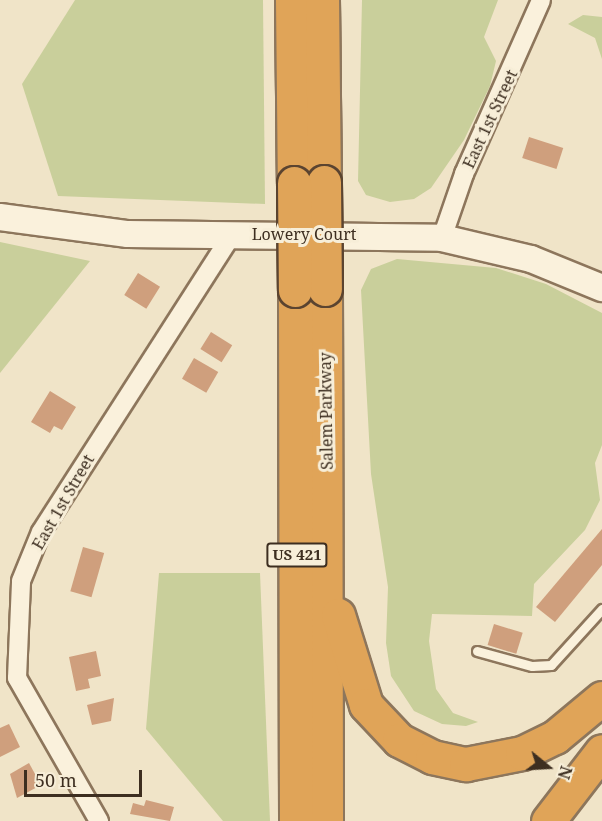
<!DOCTYPE html>
<html>
<head>
<meta charset="utf-8">
<style>
  body { margin:0 }
  #map { position:relative; width:602px; height:821px; overflow:hidden; background:#f0e4c8; font-family:"Noto Serif",serif }
  div>[style] { position:absolute }
  [style*='--x'] { left:calc(var(--x)*1px); top:calc(var(--y)*1px); width:calc(var(--w)*1px); rotate:calc(var(--a)*1deg) }
  .green>* { inset:0; background:#c9cf9b }
  .building>* { inset:0; background:#cf9f7d; transform-origin:0 0 }
  .roads { filter:drop-shadow(2px 0 #8d765c) drop-shadow(-2px 0 #8d765c) drop-shadow(0 2px #8d765c) drop-shadow(0 -2px #8d765c) }
  .lane>* { height:9px; margin:-4.5px; padding:0 4.5px; transform-origin:4.5px; border-radius:4.5px; background:#faf1dc }
  .street>* { height:18px; margin:-9px; padding:0 9px; transform-origin:9px; border-radius:9px; background:#faf1dc }
  .secondary>* { height:26px; margin:-13px; padding:0 13px; transform-origin:13px; border-radius:13px; background:#faf1dc }
  .highway>* { height:33px; margin:-16.5px; padding:0 16.5px; transform-origin:16.5px; border-radius:16.5px; background:#e0a458 }
  .bridges { filter:drop-shadow(2px 0 #5b4430) drop-shadow(-2px 0 #5b4430) drop-shadow(0 2px #5b4430) drop-shadow(0 -2px #5b4430) }
  .highway-bridge>* { height:33px; margin:-16.5px; padding:0 16.5px; transform-origin:16.5px; border-radius:16.5px; background:#e0a458 }
  span { translate:-50% -50%; white-space:nowrap; text-align:center; line-height:1.15; -webkit-text-stroke:6px #f7eed8; paint-order:stroke }
  .shield-label span { padding:2px 4px; background:#f7eed8; border:2px solid; border-radius:4px; -webkit-text-stroke-width:0 }
  .shield-label { font-size:15px; color:#3d2e20; font-weight:700 }
  .street-label { font-size:16px; color:#3d2e20 }
  .north { position:absolute; left:518px; top:737px; width:60px; height:60px; -webkit-text-stroke:4px #f7eed8; paint-order:stroke; rotate:108deg; font-size:16px; font-weight:700; line-height:24px; text-align:center; color:#3d2e20 }
  .north::after { content:''; display:block; margin:auto; width:21px; height:27px; background:#3d2e20; clip-path:polygon(50% 0,100% 100%,50% 72%,0 100%) }
  .scale { position:absolute; left:24px; top:770px; width:118px; height:27px; box-sizing:border-box; border:3px solid #3d2e20; border-top:0; padding-left:8px; font-size:18px; line-height:21px; white-space:nowrap; color:#3d2e20; -webkit-text-stroke:4px #f7eed8; paint-order:stroke }
</style>
</head>
<body>
<div id="map">
  <div class="green">
    <i style="clip-path:polygon(75px 0,263px 0,265px 204px,58px 196px,22px 84px)"></i>
    <i style="clip-path:polygon(362px 0,498px 0,484px 37px,496px 61px,490px 86px,464px 140px,431px 188px,414px 199px,390px 202px,366px 195px,358px 181px)"></i>
    <i style="clip-path:polygon(583px 15px,602px 17px,602px 59px,595px 38px,568px 24px)"></i>
    <i style="clip-path:polygon(0 242px,90px 261px,0 373px)"></i>
    <i style="clip-path:polygon(397px 259px,496px 268px,546px 284px,602px 313px,602px 445px,595px 463px,600px 500px,585px 530px,534px 584px,532px 616px,432px 614px,429px 641px,436px 689px,453px 713px,478px 722px,466px 726px,442px 724px,414px 711px,391px 676px,386px 643px,388px 587px,371px 474px,361px 290px,371px 269px)"></i>
    <i style="clip-path:polygon(159px 573px,260px 573px,270px 821px,223px 821px,146px 729px)"></i>
  </div>
  <div class="building">
    <i style="left:529px;top:137px;width:36px;height:22px;rotate:18deg"></i>
    <i style="left:138px;top:273px;width:26px;height:26px;rotate:32deg"></i>
    <i style="left:211px;top:332px;width:25px;height:20px;rotate:32deg"></i>
    <i style="left:194px;top:358px;width:28px;height:24px;rotate:30deg"></i>
    <i style="clip-path:polygon(50px 391px,76px 407px,62px 430px,54px 426px,50px 433px,31px 422px)"></i>
    <i style="clip-path:polygon(602px 529px,602px 565px,555px 622px,536px 607px)"></i>
    <i style="left:83px;top:547px;width:22px;height:46px;rotate:16deg"></i>
    <i style="left:494px;top:624px;width:30px;height:22px;rotate:17deg"></i>
    <i style="clip-path:polygon(96px 651px,101px 676px,88px 679px,90px 688px,76px 691px,69px 657px)"></i>
    <i style="clip-path:polygon(114px 698px,111px 721px,92px 725px,87px 705px)"></i>
    <i style="clip-path:polygon(9px 724px,20px 747px,0 757px,0 728px)"></i>
    <i style="clip-path:polygon(29px 763px,41px 785px,17px 798px,10px 774px)"></i>
    <i style="clip-path:polygon(146px 800px,174px 807px,170px 821px,130px 814px,133px 803px,144px 806px)"></i>
  </div>
  <div class="roads">
    <div class="lane">
      <i style="--x:477;--y:651;--w:57;--a:15.3"></i>
      <i style="--x:532;--y:666;--w:19;--a:-3"></i>
      <i style="--x:551;--y:665;--w:76;--a:-47.7"></i>
    </div>
    <div class="street">
      <i style="--x:442;--y:238;--w:68;--a:-71"></i>
      <i style="--x:464;--y:174;--w:190;--a:-66.1"></i>
      <i style="--x:99;--y:821;--w:165;--a:-119.8"></i>
      <i style="--x:17;--y:678;--w:97;--a:-87.6"></i>
      <i style="--x:21;--y:581;--w:53;--a:-67.8"></i>
      <i style="--x:41;--y:532;--w:354;--a:-57.3"></i>
    </div>
    <div class="secondary">
      <i style="--x:0;--y:217;--w:129;--a:7.6"></i>
      <i style="--x:128;--y:234;--w:314;--a:0.7"></i>
      <i style="--x:442;--y:238;--w:91;--a:13.3"></i>
      <i style="--x:531;--y:259;--w:77;--a:22.2"></i>
    </div>
    <div class="highway">
      <i style="--x:292;--y:0;--w:183;--a:89.4"></i>
      <i style="--x:322;--y:0;--w:182;--a:89.4"></i>
      <i style="--x:325;--y:289;--w:532;--a:89.89"></i>
      <i style="--x:295;--y:290;--w:531;--a:89.89"></i>
      <i style="--x:338;--y:615;--w:94;--a:72.7"></i>
      <i style="--x:366;--y:705;--w:48;--a:46.7"></i>
      <i style="--x:399;--y:740;--w:37;--a:27"></i>
      <i style="--x:432;--y:757;--w:35;--a:12"></i>
      <i style="--x:466;--y:764;--w:57;--a:-11.1"></i>
      <i style="--x:522;--y:753;--w:37;--a:-26"></i>
      <i style="--x:555;--y:737;--w:61;--a:-39.7"></i>
      <i style="--x:548;--y:821;--w:88;--a:-52.4"></i>
    </div>
  </div>
  <div class="bridges">
    <div class="highway-bridge">
      <i style="--x:324;--y:182;--w:107;--a:89.5"></i>
      <i style="--x:294;--y:183;--w:107;--a:89.5"></i>
    </div>
  </div>
  <div class="shield-label">
    <span style="left:297px;top:555px">US 421</span>
  </div>
  <div class="street-label">
    <span style="left:490px;top:119px;rotate:-65deg">East 1st Street</span>
    <span style="left:304px;top:234px">Lowery Court</span>
    <span style="left:326px;top:411px;rotate:-91deg">Salem Parkway</span>
    <span style="left:63px;top:502px;rotate:-60deg">East 1st Street</span>
  </div>
  <div class="north">N</div>
  <div class="scale">50 m</div>
</div>
</body>
</html>
